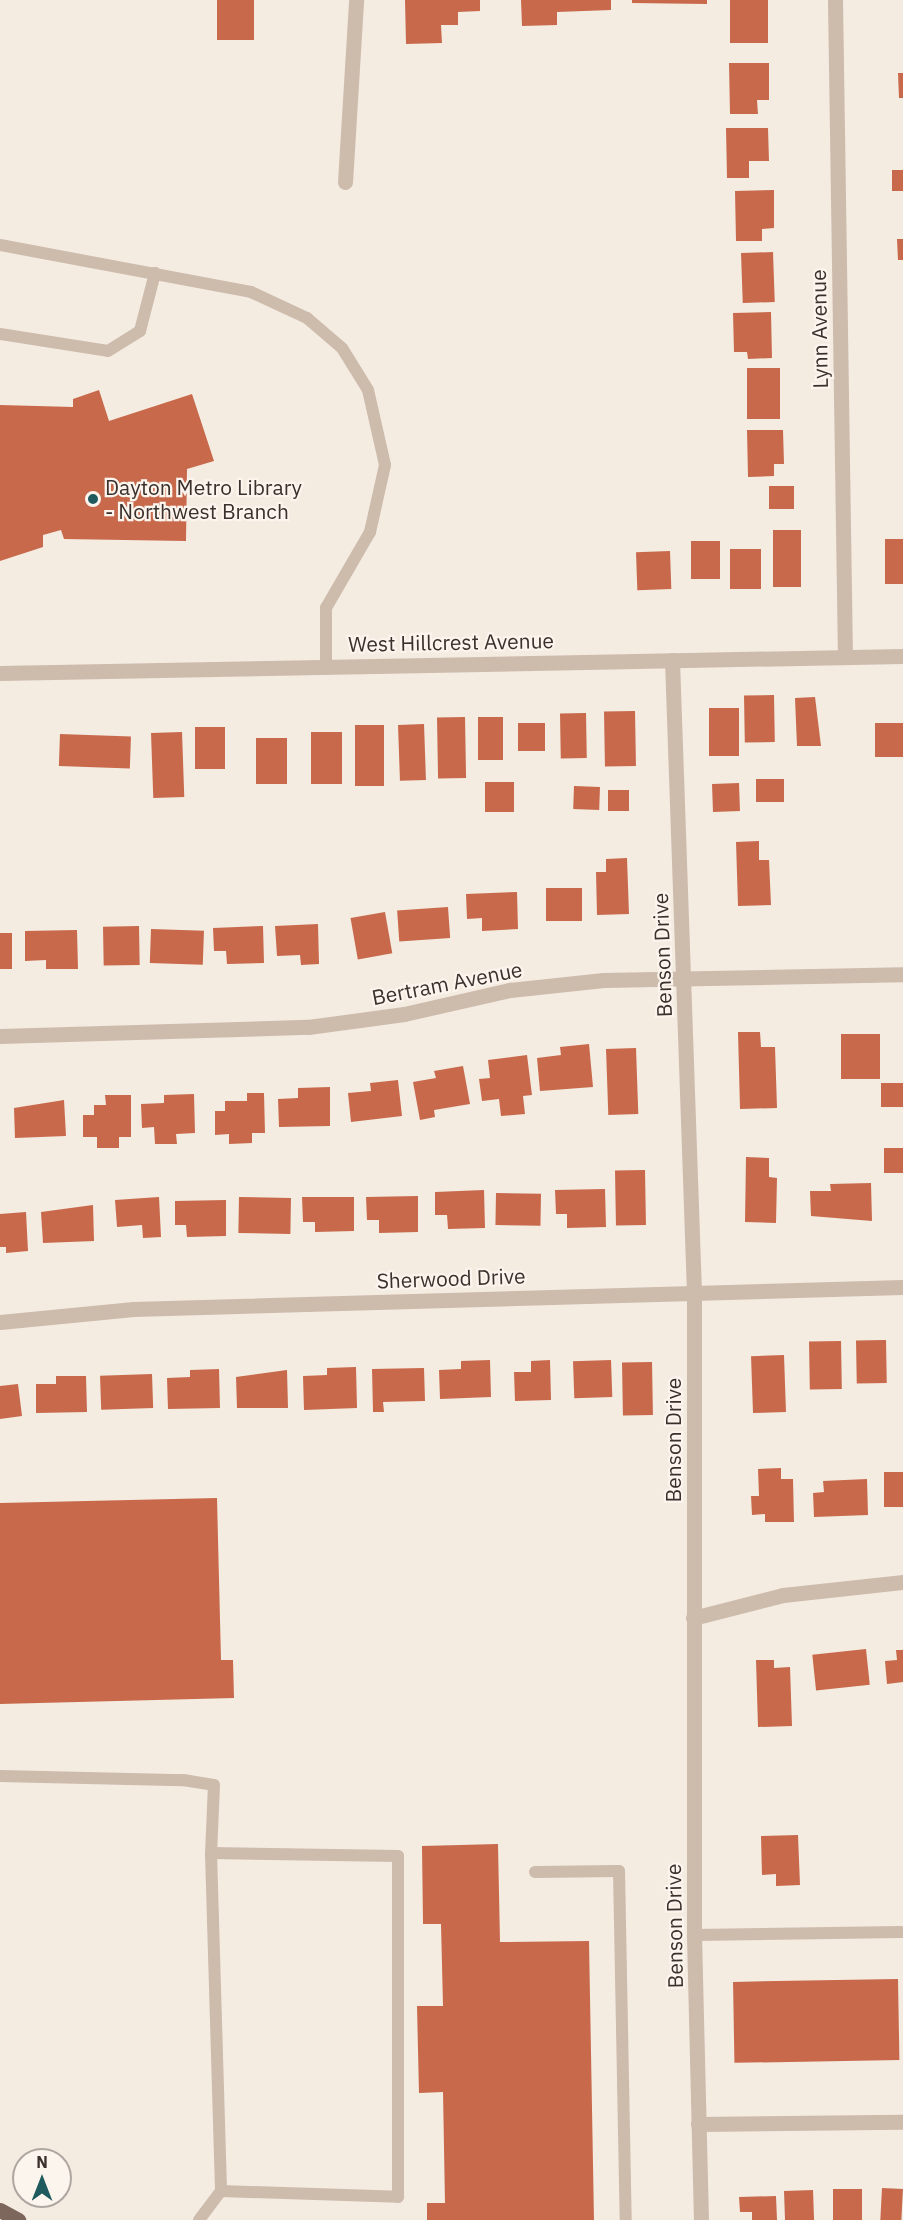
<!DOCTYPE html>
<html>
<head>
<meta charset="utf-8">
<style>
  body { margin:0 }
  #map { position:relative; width:903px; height:2220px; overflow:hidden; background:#f4ebe1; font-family:"IBM Plex Sans",sans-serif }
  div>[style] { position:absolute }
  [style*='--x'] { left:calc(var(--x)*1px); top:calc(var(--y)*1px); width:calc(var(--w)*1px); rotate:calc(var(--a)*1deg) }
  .building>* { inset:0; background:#c8694b; transform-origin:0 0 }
  .service>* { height:12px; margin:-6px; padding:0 6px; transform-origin:6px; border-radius:6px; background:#cdbbac }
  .minor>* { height:15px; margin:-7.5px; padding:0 7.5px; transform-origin:7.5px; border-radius:7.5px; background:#cdbbac }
  .tertiary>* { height:15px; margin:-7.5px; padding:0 7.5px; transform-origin:7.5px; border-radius:7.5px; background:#cdbbac }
  .primary>* { height:15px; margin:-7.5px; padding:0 7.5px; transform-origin:7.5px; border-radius:7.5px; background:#7d675c }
  .dots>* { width:16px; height:16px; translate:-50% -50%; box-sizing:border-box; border:3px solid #fbf5ee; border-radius:50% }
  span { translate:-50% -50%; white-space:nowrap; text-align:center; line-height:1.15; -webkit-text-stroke:4.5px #fbf5ee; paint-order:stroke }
  .street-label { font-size:21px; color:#3b302b }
  .poi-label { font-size:21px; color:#3b302b }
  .left { translate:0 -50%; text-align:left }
  .north { position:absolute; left:12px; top:2148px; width:60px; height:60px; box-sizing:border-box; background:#fbf5ee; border:2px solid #aea6a0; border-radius:50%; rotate:0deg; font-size:16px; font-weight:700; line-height:24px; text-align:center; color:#3b302b }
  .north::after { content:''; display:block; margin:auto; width:21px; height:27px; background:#1f5a5e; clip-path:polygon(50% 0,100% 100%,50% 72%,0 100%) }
</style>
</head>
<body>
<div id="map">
  <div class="building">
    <i style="left:217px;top:0;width:37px;height:40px"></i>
    <i style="clip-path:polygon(405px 0,480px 0,480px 11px,458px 12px,458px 25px,441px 25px,442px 43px,406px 44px)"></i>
    <i style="clip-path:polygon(521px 0,611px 0,611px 10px,557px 12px,557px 25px,522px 26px)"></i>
    <i style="clip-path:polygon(632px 0,707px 0,707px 4px,632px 3px)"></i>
    <i style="left:730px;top:0;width:38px;height:43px"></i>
    <i style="clip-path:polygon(729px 63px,769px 63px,769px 100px,757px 100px,758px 114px,730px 114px)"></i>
    <i style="clip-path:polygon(898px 73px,903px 73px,903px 98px,899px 98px)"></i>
    <i style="clip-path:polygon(726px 128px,768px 128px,769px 161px,749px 161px,749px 178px,727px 178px)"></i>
    <i style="left:903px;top:170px;width:21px;height:11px;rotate:90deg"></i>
    <i style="clip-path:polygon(774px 190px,774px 228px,762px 229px,762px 241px,736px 241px,735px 191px)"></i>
    <i style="clip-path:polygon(897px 239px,903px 239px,903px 260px,898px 260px)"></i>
    <i style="left:773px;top:252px;width:50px;height:32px;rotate:88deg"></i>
    <i style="clip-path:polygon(771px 312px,772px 358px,748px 359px,747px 352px,734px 352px,733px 313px)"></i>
    <i style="left:747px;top:368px;width:33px;height:51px"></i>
    <i style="clip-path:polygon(99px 390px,109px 421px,192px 394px,214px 461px,187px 469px,186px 541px,64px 539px,61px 530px,43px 535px,43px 547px,0 561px,0 405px,73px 407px,73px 399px)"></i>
    <i style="clip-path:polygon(747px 430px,783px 430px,784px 464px,774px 464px,774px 476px,748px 477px)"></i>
    <i style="left:769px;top:486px;width:25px;height:23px"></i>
    <i style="left:773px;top:530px;width:28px;height:57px"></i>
    <i style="left:885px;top:539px;width:18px;height:45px"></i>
    <i style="left:691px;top:541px;width:29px;height:38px"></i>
    <i style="left:761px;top:549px;width:40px;height:31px;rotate:90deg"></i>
    <i style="left:670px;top:551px;width:38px;height:34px;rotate:88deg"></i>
    <i style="left:774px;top:695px;width:47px;height:30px;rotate:89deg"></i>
    <i style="clip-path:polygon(815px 697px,821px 746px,797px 746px,795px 698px)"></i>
    <i style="left:709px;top:708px;width:30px;height:48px"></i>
    <i style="left:635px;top:711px;width:55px;height:31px;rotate:89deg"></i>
    <i style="left:586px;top:713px;width:45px;height:26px;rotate:89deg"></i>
    <i style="left:465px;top:717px;width:61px;height:28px;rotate:89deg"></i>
    <i style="left:478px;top:717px;width:25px;height:43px"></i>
    <i style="left:518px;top:723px;width:27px;height:28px"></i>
    <i style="left:875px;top:723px;width:28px;height:34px"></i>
    <i style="left:424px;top:724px;width:56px;height:26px;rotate:88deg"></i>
    <i style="left:355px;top:725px;width:29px;height:61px"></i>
    <i style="left:195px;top:727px;width:30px;height:42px"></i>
    <i style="left:182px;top:732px;width:65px;height:31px;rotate:88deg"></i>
    <i style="left:311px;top:732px;width:31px;height:52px"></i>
    <i style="left:60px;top:734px;width:71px;height:32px;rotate:2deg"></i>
    <i style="left:256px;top:738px;width:31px;height:46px"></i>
    <i style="left:756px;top:779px;width:28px;height:23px"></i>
    <i style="left:514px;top:782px;width:30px;height:29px;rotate:90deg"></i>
    <i style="left:739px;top:783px;width:28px;height:27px;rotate:88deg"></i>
    <i style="left:574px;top:786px;width:26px;height:23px;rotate:2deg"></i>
    <i style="left:608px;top:790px;width:21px;height:21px"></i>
    <i style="clip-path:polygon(759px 841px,759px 860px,769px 860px,771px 905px,738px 906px,736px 842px)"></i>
    <i style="clip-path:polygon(627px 858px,629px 914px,597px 915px,596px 872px,606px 872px,606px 859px)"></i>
    <i style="left:582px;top:888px;width:33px;height:36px;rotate:90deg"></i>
    <i style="clip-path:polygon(517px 892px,518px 929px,482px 931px,482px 918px,467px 919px,466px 894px)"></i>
    <i style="left:448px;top:907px;width:31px;height:51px;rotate:86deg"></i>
    <i style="left:385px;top:912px;width:42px;height:35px;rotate:80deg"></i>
    <i style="clip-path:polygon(318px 924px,319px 964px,301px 965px,300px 955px,277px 956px,275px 926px)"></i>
    <i style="left:139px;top:926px;width:39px;height:36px;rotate:89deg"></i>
    <i style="clip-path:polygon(263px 926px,264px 963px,227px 964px,226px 951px,214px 951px,213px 928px)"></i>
    <i style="left:151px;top:929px;width:53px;height:34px;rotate:2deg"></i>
    <i style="clip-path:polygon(77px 930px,78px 969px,46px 969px,46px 960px,25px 961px,25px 931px)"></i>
    <i style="left:0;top:933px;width:12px;height:36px"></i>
    <i style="clip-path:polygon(738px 1032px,760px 1032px,761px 1047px,775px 1047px,777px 1108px,740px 1109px)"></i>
    <i style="left:841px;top:1034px;width:39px;height:45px"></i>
    <i style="clip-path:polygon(589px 1044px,593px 1087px,540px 1091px,537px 1058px,561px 1055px,560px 1047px)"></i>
    <i style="left:636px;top:1048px;width:66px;height:30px;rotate:88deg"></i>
    <i style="clip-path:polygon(527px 1055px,532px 1095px,523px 1096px,525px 1114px,501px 1116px,499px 1099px,482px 1101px,479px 1079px,490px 1078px,488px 1060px)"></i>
    <i style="clip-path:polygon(463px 1066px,470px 1104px,434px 1110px,435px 1117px,420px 1120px,413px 1082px,436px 1078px,434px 1071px)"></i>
    <i style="clip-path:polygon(398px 1080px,402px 1116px,351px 1122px,348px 1093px,371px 1091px,370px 1083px)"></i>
    <i style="left:881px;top:1083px;width:22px;height:24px"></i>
    <i style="clip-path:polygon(330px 1087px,330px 1126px,279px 1127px,278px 1099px,298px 1098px,298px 1088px)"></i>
    <i style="clip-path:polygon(247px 1093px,264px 1093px,265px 1133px,252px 1133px,252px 1143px,229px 1144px,229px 1134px,215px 1135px,215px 1111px,225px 1111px,225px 1101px,247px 1101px)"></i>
    <i style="clip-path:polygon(194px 1094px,195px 1133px,176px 1134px,177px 1144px,155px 1144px,154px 1127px,142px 1128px,141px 1104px,164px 1103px,164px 1095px)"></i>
    <i style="clip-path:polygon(105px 1095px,131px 1095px,131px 1137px,119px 1137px,119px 1148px,97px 1148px,97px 1137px,83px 1137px,83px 1115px,94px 1115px,94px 1105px,106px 1105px)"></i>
    <i style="clip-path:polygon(64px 1100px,66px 1136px,15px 1138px,14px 1108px)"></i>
    <i style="left:903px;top:1148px;width:25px;height:19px;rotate:90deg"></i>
    <i style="clip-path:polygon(746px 1157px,769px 1158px,769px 1177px,777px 1178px,776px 1223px,745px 1222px)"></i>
    <i style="left:645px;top:1170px;width:55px;height:30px;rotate:89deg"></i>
    <i style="clip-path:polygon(871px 1183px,872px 1221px,811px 1216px,810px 1191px,831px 1191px,830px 1184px)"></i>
    <i style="clip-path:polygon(605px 1189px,606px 1227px,567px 1228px,567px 1214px,556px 1214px,555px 1190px)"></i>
    <i style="clip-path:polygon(484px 1190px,485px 1228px,448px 1229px,447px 1215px,435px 1215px,435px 1192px)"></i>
    <i style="left:496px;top:1193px;width:45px;height:32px;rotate:1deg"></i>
    <i style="clip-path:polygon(418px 1196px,418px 1232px,379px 1233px,379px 1220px,367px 1220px,366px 1197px)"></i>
    <i style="clip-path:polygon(159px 1197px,161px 1237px,143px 1238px,142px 1225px,117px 1227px,115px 1200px)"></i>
    <i style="left:239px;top:1197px;width:52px;height:36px;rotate:1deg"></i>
    <i style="clip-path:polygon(302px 1197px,354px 1197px,354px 1231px,315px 1232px,315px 1222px,303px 1222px)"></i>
    <i style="clip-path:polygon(226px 1200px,226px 1236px,187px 1237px,186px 1225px,175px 1225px,175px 1201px)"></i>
    <i style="clip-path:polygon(93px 1205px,94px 1241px,43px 1243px,41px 1212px)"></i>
    <i style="clip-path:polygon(26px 1212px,28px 1251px,6px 1253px,6px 1247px,0 1247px,0 1214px)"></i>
    <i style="left:886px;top:1340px;width:43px;height:30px;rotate:89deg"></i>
    <i style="left:841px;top:1341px;width:48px;height:32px;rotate:89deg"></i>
    <i style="left:784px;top:1355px;width:57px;height:33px;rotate:88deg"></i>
    <i style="clip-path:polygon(490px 1360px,491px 1397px,440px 1399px,439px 1370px,461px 1369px,461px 1361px)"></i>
    <i style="clip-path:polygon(550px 1360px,551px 1400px,515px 1401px,514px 1372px,531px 1372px,531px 1361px)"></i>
    <i style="left:611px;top:1360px;width:37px;height:38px;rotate:88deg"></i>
    <i style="left:652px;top:1362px;width:53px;height:30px;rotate:89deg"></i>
    <i style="clip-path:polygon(356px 1367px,357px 1408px,304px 1410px,303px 1376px,327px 1375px,327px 1368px)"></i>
    <i style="clip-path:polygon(424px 1368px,425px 1401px,383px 1402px,384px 1412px,373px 1412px,372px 1369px)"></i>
    <i style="clip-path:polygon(219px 1369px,220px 1408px,168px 1409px,167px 1378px,190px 1377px,190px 1370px)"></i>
    <i style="clip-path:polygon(287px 1370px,288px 1408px,237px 1408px,236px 1377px)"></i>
    <i style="left:152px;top:1374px;width:34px;height:52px;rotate:88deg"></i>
    <i style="clip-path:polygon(56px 1376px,86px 1376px,87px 1412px,36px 1413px,36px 1384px,56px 1384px)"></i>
    <i style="clip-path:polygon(18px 1384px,22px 1416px,0 1419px,0 1386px)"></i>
    <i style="clip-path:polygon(781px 1468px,781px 1479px,793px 1479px,794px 1522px,765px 1522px,765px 1514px,752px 1515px,751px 1496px,759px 1496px,758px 1469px)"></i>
    <i style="left:903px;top:1472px;width:35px;height:19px;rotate:90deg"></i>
    <i style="clip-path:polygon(867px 1479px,868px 1515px,814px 1517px,813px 1493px,824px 1492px,823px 1481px)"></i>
    <i style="clip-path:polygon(217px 1498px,221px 1660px,233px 1660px,234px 1698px,0 1704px,0 1503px)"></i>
    <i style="left:866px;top:1649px;width:36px;height:54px;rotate:84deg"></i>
    <i style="clip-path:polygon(896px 1650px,903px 1650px,903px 1682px,887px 1684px,885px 1661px,897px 1660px)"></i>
    <i style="clip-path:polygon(756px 1660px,774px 1660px,774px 1668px,790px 1667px,792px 1726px,758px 1727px)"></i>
    <i style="clip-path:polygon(798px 1835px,800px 1885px,776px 1886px,776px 1874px,762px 1875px,761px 1836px)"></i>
    <i style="clip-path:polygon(498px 1844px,500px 1942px,589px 1941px,594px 2220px,427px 2220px,427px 2203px,445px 2203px,443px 2092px,419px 2093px,417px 2006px,443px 2006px,441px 1924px,423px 1924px,422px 1846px)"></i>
    <i style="left:898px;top:1979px;width:81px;height:165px;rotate:89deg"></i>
    <i style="left:882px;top:2188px;width:21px;height:32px;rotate:3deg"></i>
    <i style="left:833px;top:2189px;width:29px;height:31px"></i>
    <i style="left:813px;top:2190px;width:30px;height:29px;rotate:88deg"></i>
    <i style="clip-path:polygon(776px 2196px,777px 2220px,752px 2220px,752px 2212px,740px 2212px,739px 2197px)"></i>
  </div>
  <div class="service">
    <i style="--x:0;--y:245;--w:255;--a:10.6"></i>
    <i style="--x:251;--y:292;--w:62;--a:24.9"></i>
    <i style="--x:307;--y:318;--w:46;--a:40.6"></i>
    <i style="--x:342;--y:348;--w:49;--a:58.2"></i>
    <i style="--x:368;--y:390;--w:77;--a:77.2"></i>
    <i style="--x:385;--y:465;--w:69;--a:102.6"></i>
    <i style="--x:370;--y:532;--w:88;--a:120.1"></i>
    <i style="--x:326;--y:608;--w:57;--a:90"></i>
    <i style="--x:0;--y:334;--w:109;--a:8.9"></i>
    <i style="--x:108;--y:351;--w:38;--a:-32"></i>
    <i style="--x:140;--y:331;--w:60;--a:-75.5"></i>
    <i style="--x:0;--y:1776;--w:183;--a:1.3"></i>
    <i style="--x:183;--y:1780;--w:31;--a:9"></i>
    <i style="--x:214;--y:1785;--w:68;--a:92.5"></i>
    <i style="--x:211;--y:1853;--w:338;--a:88.3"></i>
    <i style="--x:221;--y:2191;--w:177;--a:1.9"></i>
    <i style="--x:398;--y:2197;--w:341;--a:-90"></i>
    <i style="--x:398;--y:1856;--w:187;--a:-179.1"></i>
    <i style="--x:535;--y:1872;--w:84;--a:-0.7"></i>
    <i style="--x:619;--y:1871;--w:349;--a:88.9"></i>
    <i style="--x:694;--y:1935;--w:207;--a:-0.8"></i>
    <i style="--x:199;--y:2220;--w:36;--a:-53"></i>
  </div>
  <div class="minor">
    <i style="--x:835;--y:0;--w:657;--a:89.13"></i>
    <i style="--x:345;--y:182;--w:182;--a:-86.5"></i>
    <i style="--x:672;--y:660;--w:634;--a:88.01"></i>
    <i style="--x:694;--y:1294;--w:641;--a:90"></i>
    <i style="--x:694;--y:1935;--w:285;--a:88.6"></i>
    <i style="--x:0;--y:1036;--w:308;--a:-1.7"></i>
    <i style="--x:308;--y:1027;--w:97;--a:-7.7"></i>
    <i style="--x:404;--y:1014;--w:109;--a:-12.8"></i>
    <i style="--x:510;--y:990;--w:94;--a:-6.1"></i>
    <i style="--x:603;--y:980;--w:300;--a:-1.1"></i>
    <i style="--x:0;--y:1322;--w:134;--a:-5.6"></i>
    <i style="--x:133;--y:1309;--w:770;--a:-1.64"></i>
    <i style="--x:693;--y:1618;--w:93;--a:-14.3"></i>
    <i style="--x:783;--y:1595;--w:121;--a:-6.2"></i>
    <i style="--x:698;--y:2124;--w:205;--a:-0.6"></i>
  </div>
  <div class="tertiary">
    <i style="--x:0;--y:673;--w:903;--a:-1.08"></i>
  </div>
  <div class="primary">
    <i style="--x:0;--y:2210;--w:21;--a:29"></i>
  </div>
  <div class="dots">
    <i style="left:93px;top:499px;background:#1f5a5e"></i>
  </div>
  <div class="street-label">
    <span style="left:819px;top:329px;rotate:-91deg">Lynn Avenue</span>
    <span style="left:451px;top:642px;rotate:-1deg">West Hillcrest Avenue</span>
    <span style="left:662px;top:955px;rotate:-92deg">Benson Drive</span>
    <span style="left:447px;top:983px;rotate:-11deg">Bertram Avenue</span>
    <span style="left:451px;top:1278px;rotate:-2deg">Sherwood Drive</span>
    <span style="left:673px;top:1440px;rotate:-90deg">Benson Drive</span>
    <span style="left:674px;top:1926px;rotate:-91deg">Benson Drive</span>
  </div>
  <div class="poi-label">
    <span class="left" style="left:105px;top:499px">Dayton Metro Library<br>- Northwest Branch</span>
  </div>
  <div class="north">N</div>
</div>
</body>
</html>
